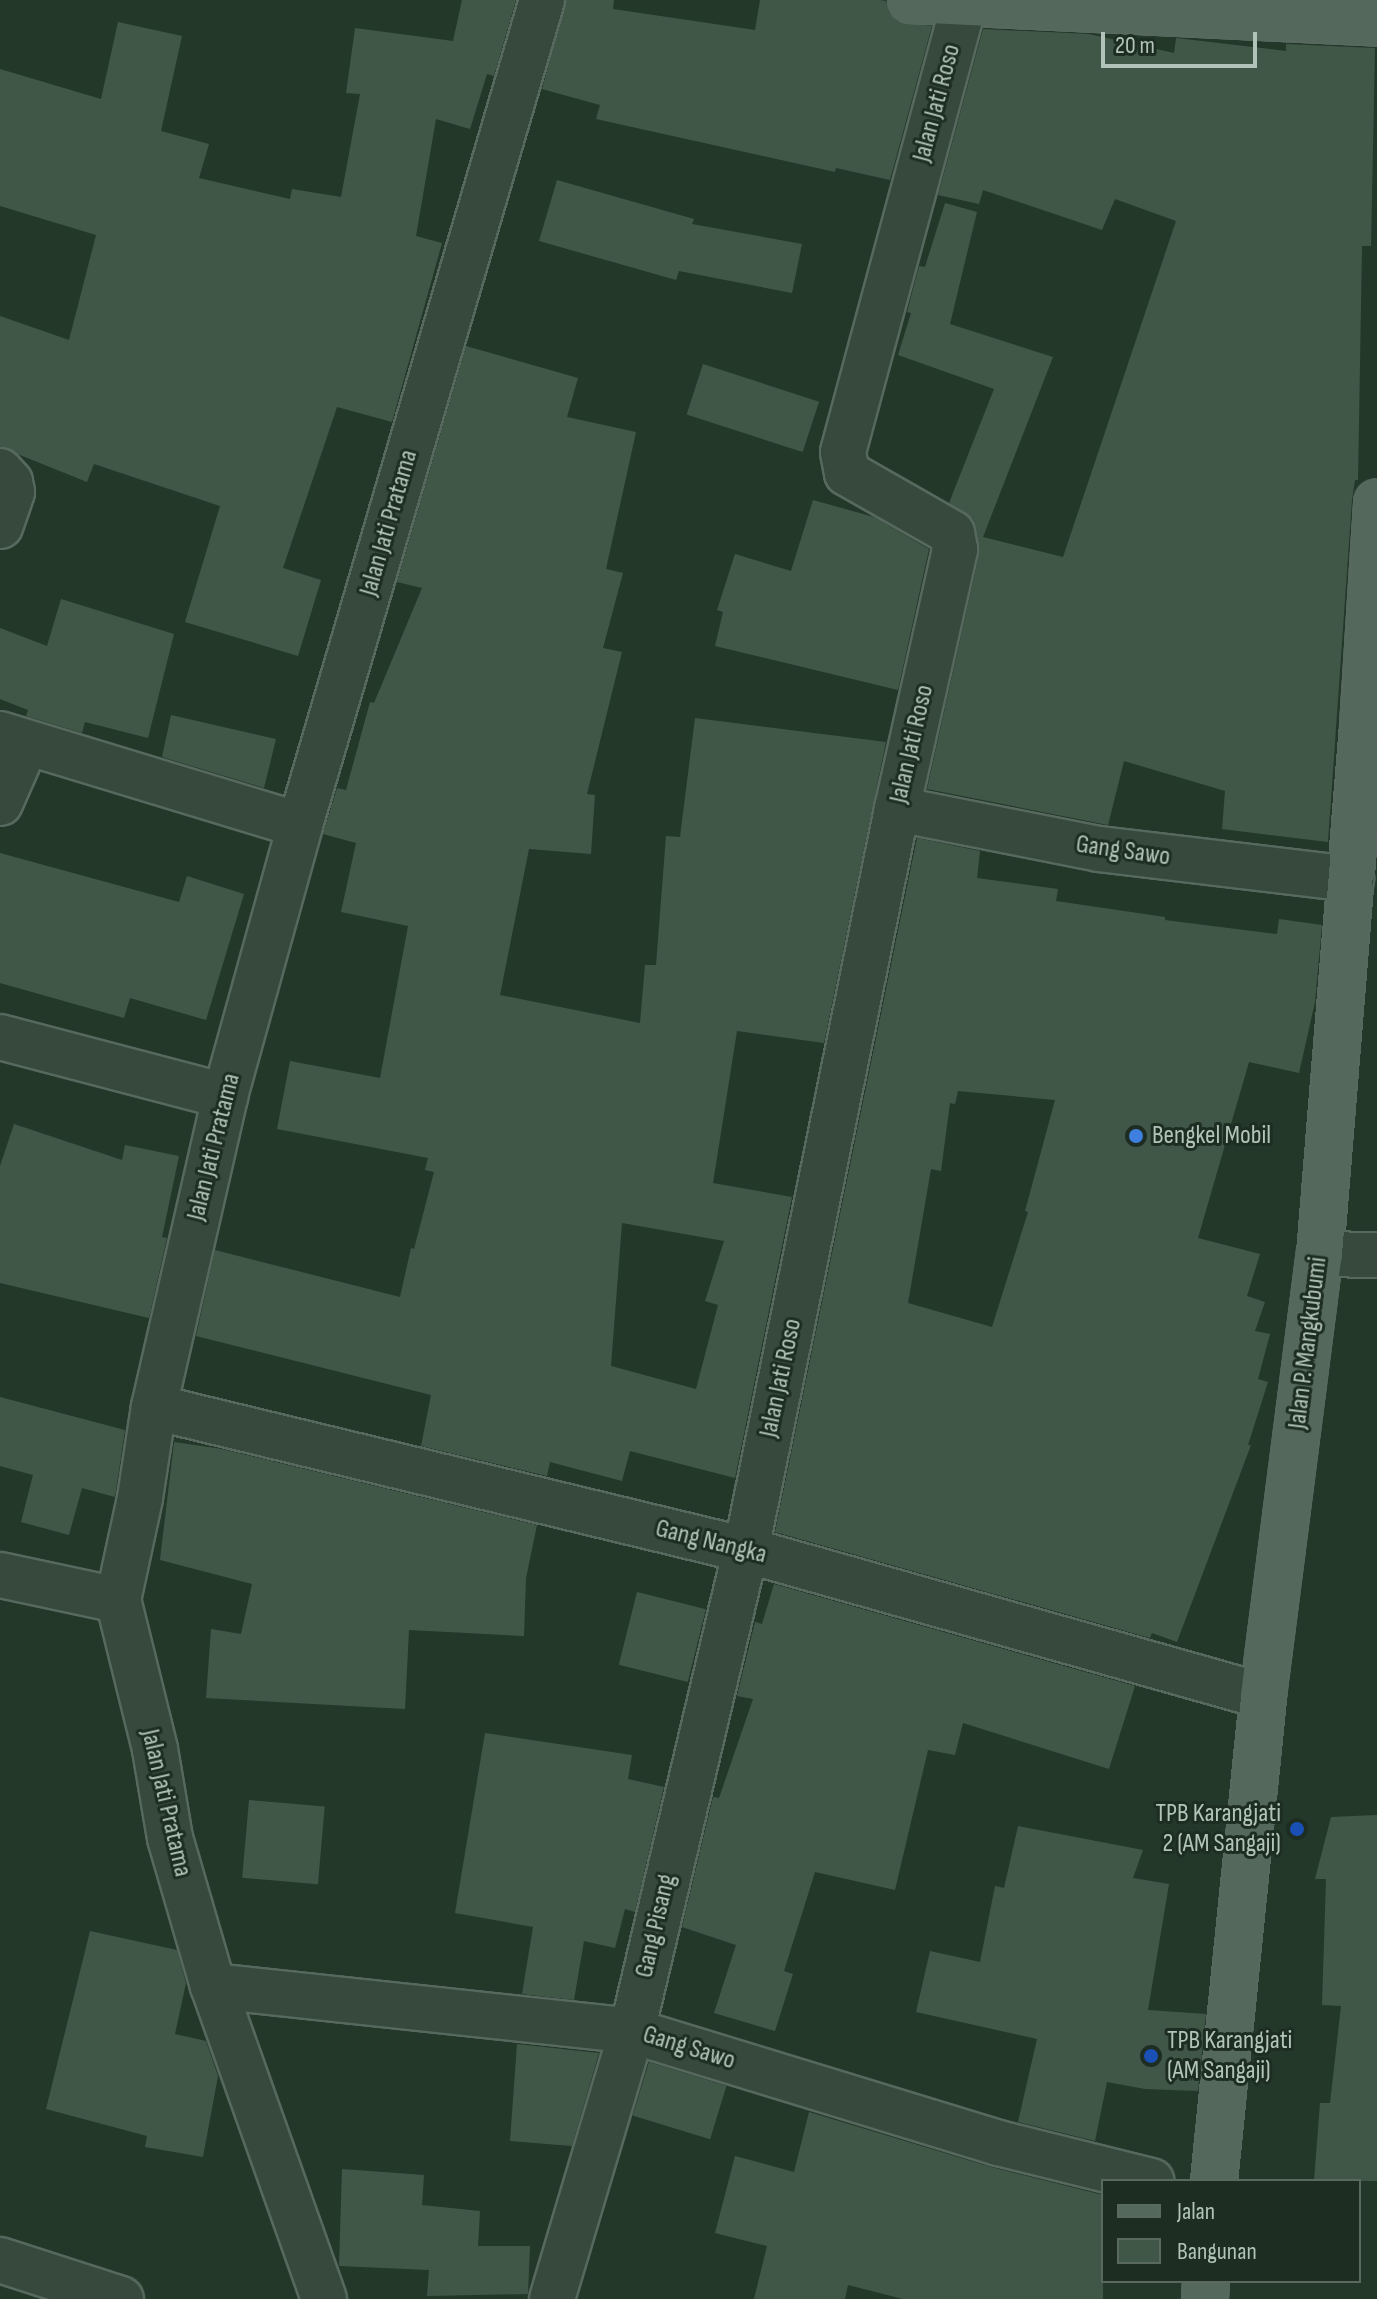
<!DOCTYPE html>
<html>
<head>
<meta charset="utf-8">
<style>
  body { margin:0 }
  #map { position:relative; width:1377px; height:2299px; overflow:hidden; background:#24382a; font-family:"Sofia Sans Condensed",sans-serif }
  div>[style] { position:absolute }
  [style*='--x'] { left:calc(var(--x)*1px); top:calc(var(--y)*1px); width:calc(var(--w)*1px); rotate:calc(var(--a)*1deg) }
  .building>* { inset:0; background:#405748; transform-origin:0 0 }
  .roads { filter:drop-shadow(2px 0 #57695e) drop-shadow(-2px 0 #57695e) drop-shadow(0 2px #57695e) drop-shadow(0 -2px #57695e) }
  .minor>* { height:44px; margin:-22px; padding:0 22px; transform-origin:22px; border-radius:22px; background:#37483d }
  .major>* { height:44px; margin:-22px; padding:0 22px; transform-origin:22px; border-radius:22px; background:#55685c }
  .dots>* { width:22px; height:22px; translate:-50% -50%; box-sizing:border-box; border:4px solid #1d2d22; border-radius:50% }
  span { translate:-50% -50%; white-space:nowrap; text-align:center; line-height:1.15; -webkit-text-stroke:6px #1d2d22; paint-order:stroke }
  .street-label { font-size:26px; color:#b2c4b9 }
  .poi-label { font-size:26px; color:#b2c4b9 }
  .left { translate:0 -50%; text-align:left }
  .right { translate:-100% -50%; text-align:right }
  .legend { position:absolute; left:1101px; top:2179px; width:260px; height:104px; box-sizing:border-box; background:#1d2d22; border:2px solid #59695e; margin:0; padding:10px 14px; list-style:none; font-size:24px; color:#b2c4b9 }
  .legend li { display:flex; align-items:center; gap:16px; height:40px }
  .legend b { width:40px; border:2px solid #59695e }
  .scale { position:absolute; left:1101px; top:32px; width:156px; height:36px; box-sizing:border-box; border:4px solid #b2c4b9; border-top:0; padding-left:10px; font-size:24px; line-height:28px; white-space:nowrap; color:#b2c4b9; -webkit-text-stroke:6px #1d2d22; paint-order:stroke }
</style>
</head>
<body>
<div id="map">
  <div class="building">
    <i style="clip-path:polygon(462px 0,516px 0,494px 76px,487px 74px,470px 129px,436px 119px,416px 236px,442px 243px,392px 422px,337px 407px,283px 568px,321px 580px,298px 656px,185px 622px,220px 506px,94px 464px,87px 482px,0 447px,0 316px,69px 340px,96px 235px,0 206px,0 69px,101px 99px,118px 22px,182px 36px,161px 131px,209px 144px,199px 178px,290px 199px,292px 189px,341px 197px,360px 94px,346px 93px,355px 28px,453px 41px)"></i>
    <i style="clip-path:polygon(566px 0,614px 0,613px 9px,755px 30px,760px 0,880px 0,886px 1px,889px 12px,898px 21px,932px 26px,890px 180px,836px 168px,835px 172px,596px 119px,600px 105px,542px 89px)"></i>
    <i style="clip-path:polygon(983px 29px,1089px 34px,1174px 53px,1176px 38px,1286px 51px,1286px 44px,1375px 48px,1371px 246px,1362px 246px,1358px 480px,1355px 480px,1352px 500px,1328px 842px,1222px 829px,1225px 791px,1124px 761px,1108px 825px,927px 789px,979px 554px,973px 519px,949px 503px,994px 389px,898px 355px,911px 313px,907px 312px,919px 266px,925px 267px,945px 203px,977px 212px,950px 324px,1053px 357px,983px 537px,1063px 557px,1176px 221px,1115px 199px,1102px 230px,983px 190px,979px 204px,938px 195px)"></i>
    <i style="clip-path:polygon(557px 180px,694px 219px,692px 224px,802px 244px,792px 293px,679px 271px,676px 280px,539px 241px)"></i>
    <i style="clip-path:polygon(evenodd,466px 346px,578px 378px,567px 417px,636px 432px,606px 569px,623px 573px,603px 648px,622px 652px,587px 794px,595px 795px,591px 854px,529px 849px,500px 995px,640px 1023px,645px 965px,656px 965px,666px 836px,680px 837px,695px 718px,886px 742px,824px 1043px,737px 1031px,713px 1183px,792px 1197px,735px 1478px,630px 1451px,622px 1481px,550px 1462px,547px 1476px,421px 1446px,431px 1395px,196px 1336px,215px 1250px,400px 1297px,411px 1248px,414px 1249px,434px 1172px,425px 1170px,428px 1158px,277px 1129px,290px 1061px,380px 1078px,408px 926px,341px 912px,356px 843px,323px 834px,337px 788px,346px 790px,370px 702px,374px 703px,422px 588px,397px 582px,466px 346px,622px 1223px,724px 1241px,705px 1301px,718px 1305px,696px 1389px,611px 1366px,622px 1223px)"></i>
    <i style="left:703px;top:364px;width:122px;height:53px;rotate:18deg"></i>
    <i style="clip-path:polygon(813px 500px,874px 517px,929px 549px,898px 690px,715px 646px,723px 612px,717px 610px,735px 554px,791px 571px)"></i>
    <i style="clip-path:polygon(61px 599px,174px 634px,148px 738px,85px 722px,82px 733px,26px 716px,28px 710px,0 699px,0 628px,47px 646px)"></i>
    <i style="clip-path:polygon(171px 715px,276px 739px,264px 788px,162px 757px)"></i>
    <i style="clip-path:polygon(evenodd,917px 838px,980px 851px,977px 878px,1058px 889px,1056px 901px,1165px 917px,1165px 920px,1277px 934px,1279px 919px,1322px 925px,1315px 1002px,1299px 1073px,1249px 1062px,1198px 1238px,1260px 1254px,1247px 1296px,1265px 1302px,1255px 1331px,1270px 1334px,1258px 1379px,1268px 1382px,1248px 1445px,1251px 1445px,1177px 1642px,1152px 1633px,1150px 1638px,775px 1532px,917px 838px,958px 1091px,1055px 1100px,1025px 1211px,1028px 1212px,992px 1327px,908px 1303px,931px 1169px,941px 1171px,950px 1103px,955px 1104px,958px 1091px)"></i>
    <i style="clip-path:polygon(0 853px,179px 902px,187px 876px,244px 894px,206px 1020px,130px 998px,124px 1018px,0 983px)"></i>
    <i style="clip-path:polygon(14px 1124px,122px 1160px,125px 1145px,179px 1156px,162px 1237px,167px 1238px,149px 1318px,0 1283px,0 1166px)"></i>
    <i style="clip-path:polygon(0 1397px,125px 1430px,115px 1497px,82px 1488px,69px 1535px,21px 1522px,33px 1475px,0 1466px)"></i>
    <i style="clip-path:polygon(174px 1442px,222px 1449px,537px 1525px,526px 1578px,524px 1636px,409px 1630px,405px 1709px,206px 1698px,211px 1629px,241px 1634px,252px 1584px,160px 1560px)"></i>
    <i style="clip-path:polygon(774px 1584px,1135px 1686px,1109px 1769px,963px 1723px,955px 1755px,928px 1750px,895px 1890px,815px 1872px,784px 1971px,793px 1974px,775px 2031px,714px 2013px,736px 1945px,682px 1927px,713px 1797px,719px 1798px,753px 1699px,737px 1696px,755px 1622px,762px 1624px)"></i>
    <i style="left:637px;top:1592px;width:71px;height:75px;rotate:14deg"></i>
    <i style="clip-path:polygon(485px 1733px,632px 1755px,628px 1779px,664px 1787px,635px 1912px,625px 1909px,615px 1948px,584px 1941px,574px 2000px,522px 1994px,533px 1927px,455px 1913px)"></i>
    <i style="left:249px;top:1800px;width:76px;height:78px;rotate:5deg"></i>
    <i style="clip-path:polygon(1377px 1815px,1377px 2181px,1314px 2181px,1320px 2103px,1330px 2103px,1341px 2006px,1322px 2005px,1326px 1879px,1315px 1879px,1331px 1817px)"></i>
    <i style="clip-path:polygon(1018px 1826px,1143px 1850px,1133px 1878px,1169px 1884px,1148px 2010px,1206px 2014px,1198px 2091px,1145px 2089px,1107px 2082px,1095px 2141px,1018px 2122px,1037px 2039px,916px 2012px,930px 1951px,980px 1962px,995px 1886px,1004px 1888px)"></i>
    <i style="clip-path:polygon(90px 1931px,177px 1950px,186px 1983px,175px 2034px,206px 2041px,218px 2076px,203px 2157px,145px 2147px,147px 2136px,46px 2109px)"></i>
    <i style="clip-path:polygon(517px 2044px,599px 2053px,572px 2146px,510px 2141px)"></i>
    <i style="left:649px;top:2062px;width:81px;height:56px;rotate:17deg"></i>
    <i style="clip-path:polygon(809px 2112px,991px 2167px,1103px 2195px,1103px 2299px,903px 2299px,848px 2285px,845px 2299px,754px 2299px,767px 2246px,715px 2233px,735px 2156px,794px 2172px)"></i>
    <i style="clip-path:polygon(342px 2169px,424px 2175px,422px 2205px,480px 2211px,478px 2246px,530px 2246px,528px 2294px,427px 2296px,429px 2270px,339px 2266px)"></i>
  </div>
  <div class="roads">
    <div class="minor">
      <i style="--x:0;--y:471;--w:15;--a:48"></i>
      <i style="--x:10;--y:482;--w:10;--a:79"></i>
      <i style="--x:12;--y:492;--w:36;--a:109"></i>
      <i style="--x:0;--y:734;--w:313;--a:16.9"></i>
      <i style="--x:0;--y:803;--w:64;--a:-66.2"></i>
      <i style="--x:897;--y:809;--w:206;--a:11.2"></i>
      <i style="--x:1099;--y:849;--w:254;--a:6.8"></i>
      <i style="--x:0;--y:1037;--w:233;--a:14.7"></i>
      <i style="--x:1320;--y:1254;--w:57;--a:1"></i>
      <i style="--x:154;--y:1407;--w:609;--a:13.58"></i>
      <i style="--x:746;--y:1550;--w:537;--a:15.77"></i>
      <i style="--x:0;--y:1575;--w:121;--a:12"></i>
      <i style="--x:213;--y:1986;--w:421;--a:6.1"></i>
      <i style="--x:632;--y:2031;--w:383;--a:17"></i>
      <i style="--x:998;--y:2143;--w:158;--a:13.9"></i>
      <i style="--x:0;--y:2260;--w:127;--a:17.9"></i>
      <i style="--x:324;--y:2299;--w:332;--a:-109.5"></i>
      <i style="--x:213;--y:1986;--w:154;--a:-106.2"></i>
      <i style="--x:170;--y:1838;--w:90;--a:-99.6"></i>
      <i style="--x:155;--y:1749;--w:154;--a:-103.9"></i>
      <i style="--x:118;--y:1600;--w:104;--a:-77.8"></i>
      <i style="--x:140;--y:1498;--w:92;--a:-81.3"></i>
      <i style="--x:154;--y:1407;--w:319;--a:-77.1"></i>
      <i style="--x:225;--y:1096;--w:281;--a:-74.5"></i>
      <i style="--x:300;--y:825;--w:860;--a:-73.65"></i>
      <i style="--x:552;--y:2299;--w:280;--a:-73.4"></i>
      <i style="--x:632;--y:2031;--w:494;--a:-76.7"></i>
      <i style="--x:746;--y:1550;--w:756;--a:-78.48"></i>
      <i style="--x:897;--y:809;--w:266;--a:-77.4"></i>
      <i style="--x:955;--y:549;--w:16;--a:-101"></i>
      <i style="--x:952;--y:533;--w:121;--a:-150.3"></i>
      <i style="--x:847;--y:473;--w:21;--a:-101"></i>
      <i style="--x:843;--y:452;--w:465;--a:-74.9"></i>
    </div>
    <div class="major">
      <i style="--x:911;--y:0;--w:467;--a:2.8"></i>
      <i style="--x:1214;--y:2181;--w:487;--a:-84.2"></i>
      <i style="--x:1263;--y:1696;--w:446;--a:-82.7"></i>
      <i style="--x:1320;--y:1254;--w:530;--a:-85.34"></i>
      <i style="--x:1363;--y:726;--w:224;--a:-86.4"></i>
      <i style="--x:1205;--y:2299;--w:18;--a:-87"></i>
    </div>
  </div>
  <div class="dots">
    <i style="left:1136px;top:1136px;background:#3f7fe0"></i>
    <i style="left:1297px;top:1829px;background:#1a4fb4"></i>
    <i style="left:1151px;top:2056px;background:#1a4fb4"></i>
  </div>
  <div class="street-label">
    <span style="left:937px;top:103px;rotate:-75deg">Jalan Jati Roso</span>
    <span style="left:389px;top:523px;rotate:-74deg">Jalan Jati Pratama</span>
    <span style="left:912px;top:744px;rotate:-77deg">Jalan Jati Roso</span>
    <span style="left:1123px;top:851px;rotate:8deg">Gang Sawo</span>
    <span style="left:214px;top:1147px;rotate:-76deg">Jalan Jati Pratama</span>
    <span style="left:1308px;top:1343px;rotate:-83deg">Jalan P. Mangkubumi</span>
    <span style="left:781px;top:1378px;rotate:-78deg">Jalan Jati Roso</span>
    <span style="left:711px;top:1542px;rotate:14deg">Gang Nangka</span>
    <span style="left:166px;top:1803px;rotate:77deg">Jalan Jati Pratama</span>
    <span style="left:656px;top:1926px;rotate:-77deg">Gang Pisang</span>
    <span style="left:689px;top:2048px;rotate:17deg">Gang Sawo</span>
  </div>
  <div class="poi-label">
    <span class="left" style="left:1152px;top:1136px">Bengkel Mobil</span>
    <span class="right" style="left:1281px;top:1829px">TPB Karangjati<br>2 (AM Sangaji)</span>
    <span class="left" style="left:1167px;top:2056px">TPB Karangjati<br>(AM Sangaji)</span>
  </div>
  <ul class="legend">
  <li><b style="height:10px;background:#55685c"></b>Jalan</li>
  <li><b style="height:22px;background:#405748"></b>Bangunan</li>
  </ul>
  <div class="scale">20 m</div>
</div>
</body>
</html>
